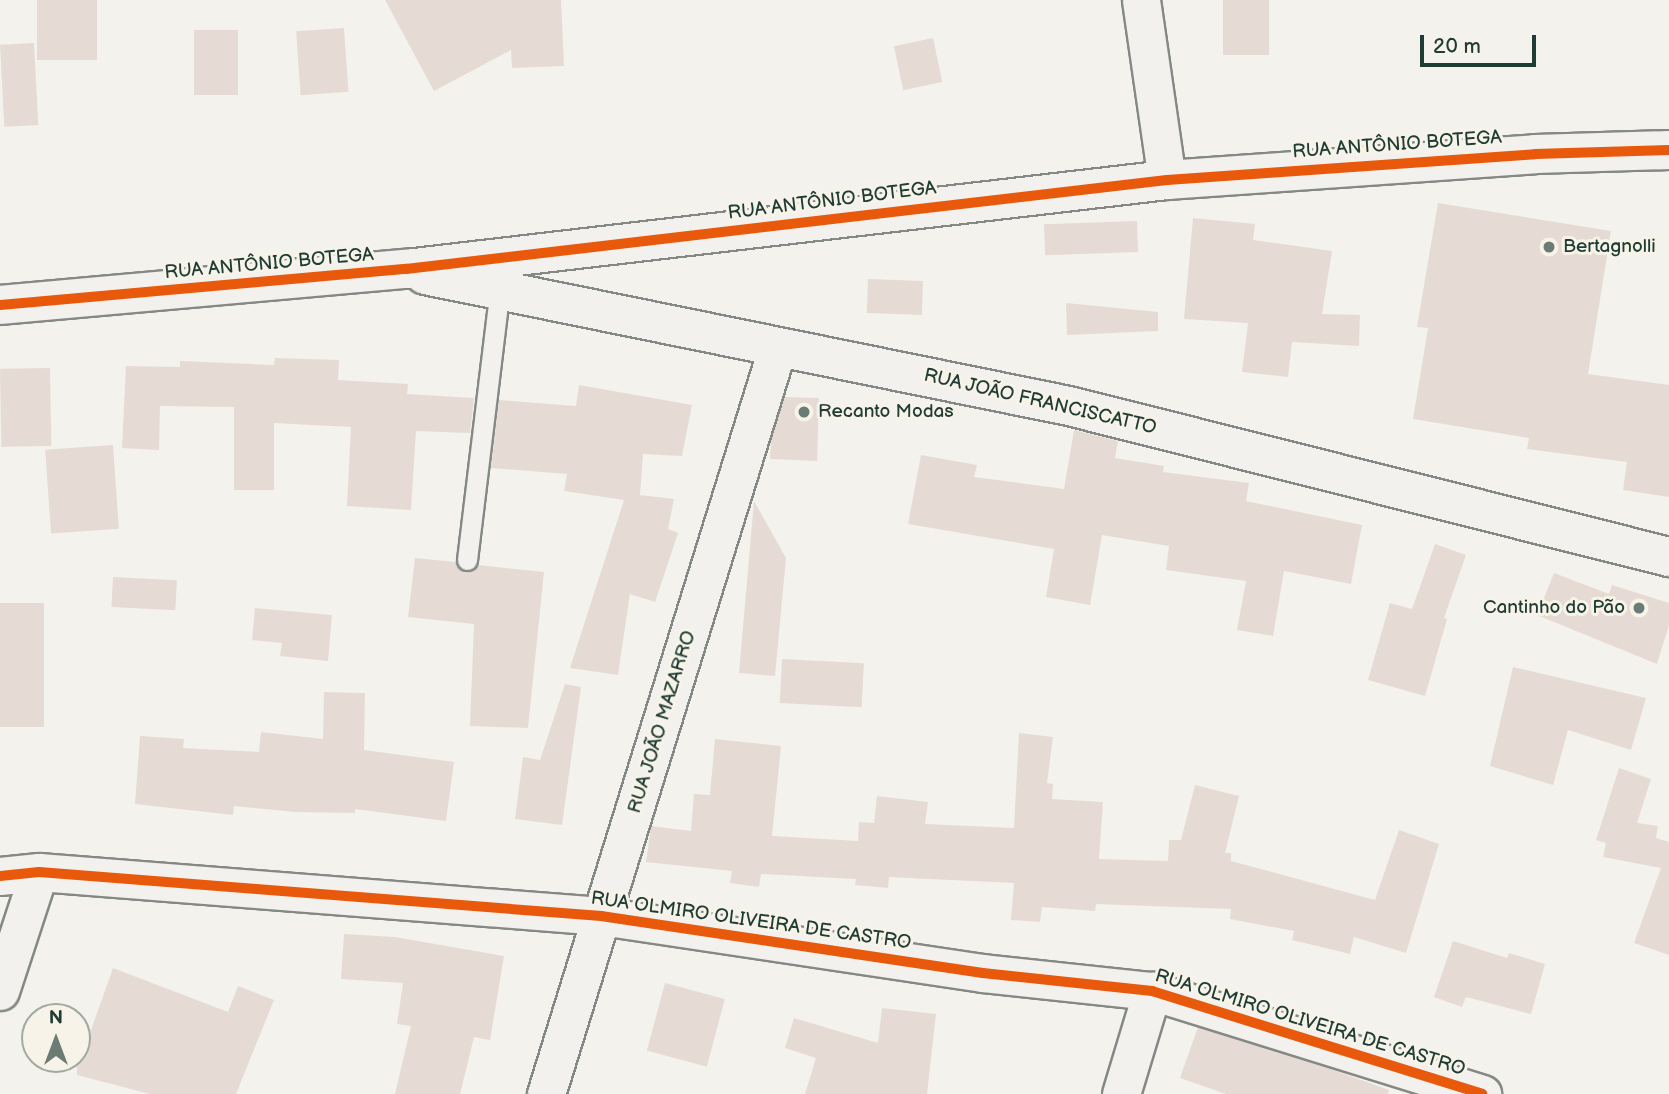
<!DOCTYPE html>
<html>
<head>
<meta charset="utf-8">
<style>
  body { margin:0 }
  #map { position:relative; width:1669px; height:1094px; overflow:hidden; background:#f4f2ec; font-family:"Balsamiq Sans",sans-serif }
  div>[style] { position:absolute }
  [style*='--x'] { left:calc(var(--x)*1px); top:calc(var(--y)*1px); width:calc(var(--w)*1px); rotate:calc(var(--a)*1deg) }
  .building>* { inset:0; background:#e5dbd4; transform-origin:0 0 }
  .roads { filter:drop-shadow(2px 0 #848985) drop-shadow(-2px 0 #848985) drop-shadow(0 2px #848985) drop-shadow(0 -2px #848985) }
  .lane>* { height:19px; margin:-9.5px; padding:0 9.5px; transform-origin:9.5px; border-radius:9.5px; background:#f2f1ed }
  .street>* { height:37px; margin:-18.5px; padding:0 18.5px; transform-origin:18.5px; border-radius:18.5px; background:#f2f1ed }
  .secondary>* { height:38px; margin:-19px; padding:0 19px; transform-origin:19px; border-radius:19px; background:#f2f1ed }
  .cycleway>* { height:10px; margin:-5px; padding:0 5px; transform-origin:5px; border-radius:5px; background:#e8590c }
  .dots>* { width:19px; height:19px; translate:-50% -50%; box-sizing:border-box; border:4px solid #f7f3e8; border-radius:50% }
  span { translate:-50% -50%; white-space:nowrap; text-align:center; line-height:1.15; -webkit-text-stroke:6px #f7f3e8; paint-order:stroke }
  .street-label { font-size:19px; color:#1f3d34 }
  .poi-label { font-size:19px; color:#1f3d34 }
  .left { translate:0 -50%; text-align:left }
  .right { translate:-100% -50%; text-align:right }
  .north { position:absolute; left:21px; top:1003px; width:70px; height:70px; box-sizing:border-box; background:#f7f3e8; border:2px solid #a1aaa0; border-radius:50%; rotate:0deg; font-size:19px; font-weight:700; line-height:28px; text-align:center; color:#1f3d34 }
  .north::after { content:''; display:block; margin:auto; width:24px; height:32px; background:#6a7c74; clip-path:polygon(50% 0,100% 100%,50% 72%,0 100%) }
  .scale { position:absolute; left:1420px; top:35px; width:116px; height:32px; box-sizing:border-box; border:4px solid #1f3d34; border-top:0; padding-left:9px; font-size:21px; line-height:24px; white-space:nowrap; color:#1f3d34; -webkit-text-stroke:5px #f7f3e8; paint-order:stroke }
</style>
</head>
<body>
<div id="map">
  <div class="building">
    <i style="left:37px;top:0;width:60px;height:60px"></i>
    <i style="clip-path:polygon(385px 0,561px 0,564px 66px,512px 68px,511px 50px,434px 91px)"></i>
    <i style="left:1223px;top:0;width:46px;height:55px"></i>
    <i style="left:344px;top:28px;width:64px;height:48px;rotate:86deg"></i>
    <i style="left:194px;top:30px;width:44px;height:65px"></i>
    <i style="left:933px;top:38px;width:45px;height:40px;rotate:78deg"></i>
    <i style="left:34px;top:43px;width:82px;height:34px;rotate:87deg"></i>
    <i style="clip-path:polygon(1438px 203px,1611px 231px,1588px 374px,1669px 385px,1669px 497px,1623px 490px,1627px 462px,1527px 449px,1529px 438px,1413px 419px,1428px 328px,1417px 327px)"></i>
    <i style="clip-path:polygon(1193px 218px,1255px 224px,1253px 240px,1332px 251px,1322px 314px,1360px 315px,1359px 346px,1292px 342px,1288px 377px,1242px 372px,1248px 323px,1184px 319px)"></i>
    <i style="left:1137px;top:221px;width:31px;height:93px;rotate:88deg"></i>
    <i style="left:868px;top:279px;width:55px;height:34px;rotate:2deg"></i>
    <i style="clip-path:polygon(1066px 303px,1158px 312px,1158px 331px,1067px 335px)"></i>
    <i style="clip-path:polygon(275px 358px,339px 360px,338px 380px,408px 384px,407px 394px,474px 398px,470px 433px,416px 431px,411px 510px,347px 506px,351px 427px,274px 423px,274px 490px,234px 490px,234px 407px,160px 406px,159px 450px,122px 448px,126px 366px,180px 367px,180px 361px,274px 365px)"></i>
    <i style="left:50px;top:368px;width:78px;height:50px;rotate:89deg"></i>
    <i style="clip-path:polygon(579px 385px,692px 405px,682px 456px,643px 454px,640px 495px,674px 499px,668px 529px,678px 533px,655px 602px,630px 594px,618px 675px,570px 668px,624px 500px,564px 491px,567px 474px,491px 468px,499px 400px,576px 406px)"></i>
    <i style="clip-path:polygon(784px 397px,819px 398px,817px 461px,770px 459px,771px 440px)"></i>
    <i style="clip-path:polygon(1074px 430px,1118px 441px,1115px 458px,1164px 466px,1163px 472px,1249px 483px,1246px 501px,1362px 525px,1351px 584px,1284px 571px,1273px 636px,1237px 630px,1246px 581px,1166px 570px,1169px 546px,1102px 535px,1090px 605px,1046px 597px,1054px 549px,908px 524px,921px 455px,977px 465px,974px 477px,1064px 489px)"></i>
    <i style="left:113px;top:445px;width:84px;height:68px;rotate:86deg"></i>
    <i style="clip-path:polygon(754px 501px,786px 558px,775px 676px,739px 673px)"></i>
    <i style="clip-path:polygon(1435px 544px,1466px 555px,1444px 618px,1447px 619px,1425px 696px,1368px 680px,1390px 603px,1412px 609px)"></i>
    <i style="clip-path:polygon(415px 558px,455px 562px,466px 572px,478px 565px,544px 572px,528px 728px,470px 726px,474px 624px,408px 617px)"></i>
    <i style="clip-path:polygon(1554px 573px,1609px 594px,1612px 585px,1669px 603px,1669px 625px,1657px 664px,1537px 615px)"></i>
    <i style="left:113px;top:577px;width:64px;height:30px;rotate:3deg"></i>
    <i style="left:44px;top:603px;width:124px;height:44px;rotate:90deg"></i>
    <i style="clip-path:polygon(255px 608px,332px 615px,328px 661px,280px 656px,282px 643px,252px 640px)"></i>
    <i style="left:782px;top:659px;width:82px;height:44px;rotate:3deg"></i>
    <i style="clip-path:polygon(1513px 667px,1646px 698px,1631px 750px,1568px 730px,1553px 785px,1490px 766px)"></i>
    <i style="clip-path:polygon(565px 684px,581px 687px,562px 825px,515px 819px,523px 757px,540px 760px)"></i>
    <i style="clip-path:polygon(324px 692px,365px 693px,364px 750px,454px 762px,446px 821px,355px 809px,355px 813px,295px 812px,234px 806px,233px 815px,135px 804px,140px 736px,184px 739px,183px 748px,259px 752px,261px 732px,323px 739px)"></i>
    <i style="clip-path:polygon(1019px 733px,1053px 737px,1047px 783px,1053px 784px,1052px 799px,1103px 802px,1099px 859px,1168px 861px,1169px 840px,1181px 840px,1195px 785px,1239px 796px,1225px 853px,1231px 853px,1231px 861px,1375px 900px,1399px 830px,1439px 844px,1406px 953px,1354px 937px,1350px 954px,1292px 940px,1294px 931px,1230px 919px,1231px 909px,1096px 904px,1095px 911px,1042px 907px,1040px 922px,1011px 920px,1014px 883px,889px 877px,888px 888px,855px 885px,856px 879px,761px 874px,759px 887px,730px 883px,732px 871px,646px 862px,651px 826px,691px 831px,694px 794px,710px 795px,715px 739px,781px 746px,772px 836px,858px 841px,859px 822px,874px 823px,877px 796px,928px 802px,925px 824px,1014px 828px)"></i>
    <i style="clip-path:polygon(1619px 768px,1651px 779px,1637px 823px,1658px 826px,1656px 838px,1669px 842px,1669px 955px,1634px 943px,1661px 868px,1603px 857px,1606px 843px,1596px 840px)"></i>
    <i style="clip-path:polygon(344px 934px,395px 937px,504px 956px,490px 1040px,474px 1037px,460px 1094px,395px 1094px,411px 1026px,397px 1024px,403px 983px,341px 979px)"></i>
    <i style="clip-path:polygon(1453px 941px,1507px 958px,1509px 953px,1545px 964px,1531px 1014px,1466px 997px,1462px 1007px,1434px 997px)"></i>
    <i style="clip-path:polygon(113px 968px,228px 1012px,238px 986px,274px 1000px,236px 1094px,150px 1094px,77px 1075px,77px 1045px,85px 1047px)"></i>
    <i style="left:665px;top:983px;width:62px;height:70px;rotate:15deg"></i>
    <i style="clip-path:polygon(882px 1008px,936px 1014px,927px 1094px,805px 1094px,816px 1058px,785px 1048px,794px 1018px,878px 1043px)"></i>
    <i style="clip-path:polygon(1198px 1027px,1325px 1067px,1389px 1090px,1388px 1094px,1226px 1094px,1180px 1078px)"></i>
  </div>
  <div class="roads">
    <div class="lane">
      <i style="--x:467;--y:560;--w:268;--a:-83.1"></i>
    </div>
    <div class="street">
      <i style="--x:1141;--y:0;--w:182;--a:81.8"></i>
      <i style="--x:0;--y:876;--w:39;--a:-6"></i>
      <i style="--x:39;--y:872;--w:564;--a:4.48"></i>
      <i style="--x:601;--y:916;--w:386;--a:8.5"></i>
      <i style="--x:983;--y:973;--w:170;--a:6.1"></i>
      <i style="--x:1152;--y:991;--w:346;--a:17.3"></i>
      <i style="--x:0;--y:991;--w:125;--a:-71.9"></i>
      <i style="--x:546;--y:1094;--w:780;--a:-72.77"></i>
      <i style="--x:1121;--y:1094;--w:108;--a:-73.2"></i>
    </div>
    <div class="secondary">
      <i style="--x:425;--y:275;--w:657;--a:11.5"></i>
      <i style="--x:1069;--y:406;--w:619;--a:14.13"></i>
      <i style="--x:0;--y:305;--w:408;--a:-5.1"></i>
      <i style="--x:406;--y:269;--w:766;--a:-6.67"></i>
      <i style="--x:1167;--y:180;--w:369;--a:-4"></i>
      <i style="--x:1535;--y:154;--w:134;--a:-1.7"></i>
    </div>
  </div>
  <div class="cycleway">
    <i style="--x:0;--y:305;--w:408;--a:-5.1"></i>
    <i style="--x:406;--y:269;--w:766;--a:-6.67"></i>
    <i style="--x:1167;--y:180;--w:369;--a:-4"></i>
    <i style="--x:1535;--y:154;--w:134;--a:-1.7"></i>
    <i style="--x:0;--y:876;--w:39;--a:-6"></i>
    <i style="--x:39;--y:872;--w:564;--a:4.48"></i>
    <i style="--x:601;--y:916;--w:386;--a:8.5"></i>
    <i style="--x:983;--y:973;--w:170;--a:6.1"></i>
    <i style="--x:1152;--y:991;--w:346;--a:17.3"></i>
  </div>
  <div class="dots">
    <i style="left:1549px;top:247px;background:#6a7c74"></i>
    <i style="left:804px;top:412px;background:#6a7c74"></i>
    <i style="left:1639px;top:608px;background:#6a7c74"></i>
  </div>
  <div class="street-label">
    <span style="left:1397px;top:145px;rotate:-4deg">RUA ANTÔNIO BOTEGA</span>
    <span style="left:832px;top:201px;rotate:-7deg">RUA ANTÔNIO BOTEGA</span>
    <span style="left:269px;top:264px;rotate:-5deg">RUA ANTÔNIO BOTEGA</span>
    <span style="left:1040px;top:402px;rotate:13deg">RUA JOÃO FRANCISCATTO</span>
    <span style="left:662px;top:722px;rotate:-73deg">RUA JOÃO MAZARRO</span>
    <span style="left:751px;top:921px;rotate:8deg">RUA OLMIRO OLIVEIRA DE CASTRO</span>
    <span style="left:1310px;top:1023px;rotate:17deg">RUA OLMIRO OLIVEIRA DE CASTRO</span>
  </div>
  <div class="poi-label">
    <span class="left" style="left:1563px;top:247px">Bertagnolli</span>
    <span class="left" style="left:818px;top:412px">Recanto Modas</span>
    <span class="right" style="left:1625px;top:608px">Cantinho do Pão</span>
  </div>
  <div class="north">N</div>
  <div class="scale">20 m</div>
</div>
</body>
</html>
